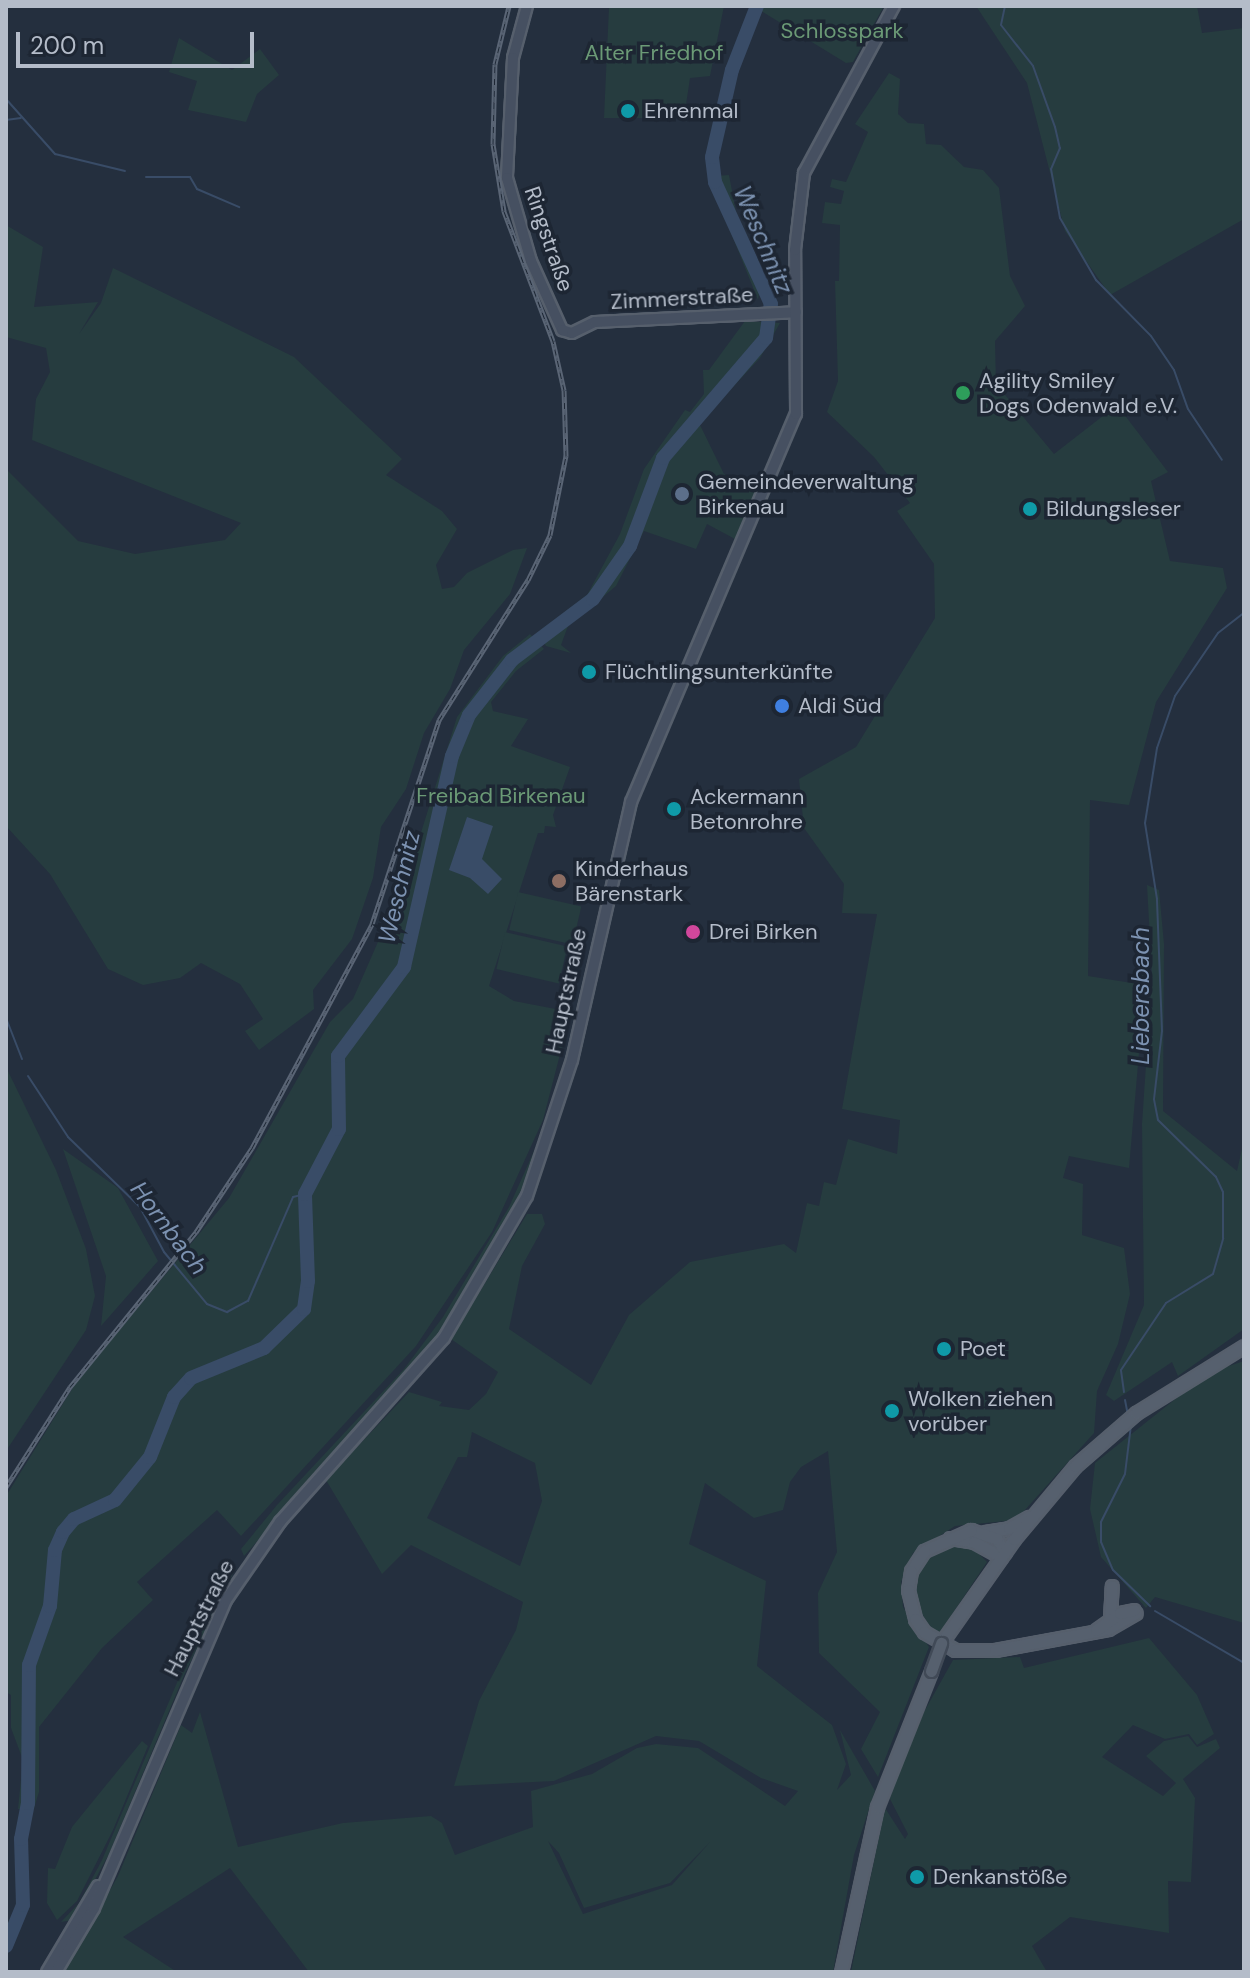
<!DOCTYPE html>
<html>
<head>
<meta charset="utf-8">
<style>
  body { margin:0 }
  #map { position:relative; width:1250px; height:1978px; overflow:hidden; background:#242f3e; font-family:"DM Sans",sans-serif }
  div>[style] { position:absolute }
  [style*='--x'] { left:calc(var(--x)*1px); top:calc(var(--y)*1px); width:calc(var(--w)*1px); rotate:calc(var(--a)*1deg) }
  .green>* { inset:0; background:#263c3f; transform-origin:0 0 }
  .water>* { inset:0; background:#394c67 }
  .stream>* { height:2px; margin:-1px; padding:0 1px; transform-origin:1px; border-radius:1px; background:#394c67 }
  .river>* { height:14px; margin:-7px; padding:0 7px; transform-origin:7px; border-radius:7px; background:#394c67 }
  .roads { filter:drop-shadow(2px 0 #565f6c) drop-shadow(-2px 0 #565f6c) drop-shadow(0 2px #565f6c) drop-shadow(0 -2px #565f6c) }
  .secondary>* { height:10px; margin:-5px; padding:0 5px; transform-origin:5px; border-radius:5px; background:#465061 }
  .primary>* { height:11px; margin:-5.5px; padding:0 5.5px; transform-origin:5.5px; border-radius:5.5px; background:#56606e }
  .rail>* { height:5px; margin-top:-2.5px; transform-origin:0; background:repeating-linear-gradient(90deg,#1d2633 0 6px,#5a6575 0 12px); box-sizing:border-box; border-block:2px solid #5a6575 }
  .bridges { filter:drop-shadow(2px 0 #414a57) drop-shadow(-2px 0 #414a57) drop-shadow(0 2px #414a57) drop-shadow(0 -2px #414a57) }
  .primary-bridge>* { height:11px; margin:-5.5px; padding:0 5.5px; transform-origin:5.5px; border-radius:5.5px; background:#56606e }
  .dots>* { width:22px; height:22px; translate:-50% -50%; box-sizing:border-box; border:4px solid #1d2633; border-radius:50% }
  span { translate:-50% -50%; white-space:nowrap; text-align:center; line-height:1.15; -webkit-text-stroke:7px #1d2633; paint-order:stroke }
  .park-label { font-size:22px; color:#6b9a76 }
  .poi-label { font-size:22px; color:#b4bcc9 }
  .left { translate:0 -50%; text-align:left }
  .street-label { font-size:22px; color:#b4bcc9 }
  .water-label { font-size:24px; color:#7c92b1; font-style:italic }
  .frame { position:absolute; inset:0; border:8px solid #b4bcc9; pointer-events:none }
  .scale { position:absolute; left:16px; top:32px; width:238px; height:36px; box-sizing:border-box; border:4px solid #b4bcc9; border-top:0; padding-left:10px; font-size:24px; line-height:28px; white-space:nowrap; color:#b4bcc9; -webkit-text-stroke:6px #1d2633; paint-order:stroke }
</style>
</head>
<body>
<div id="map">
  <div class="green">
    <i style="clip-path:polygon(724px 6px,710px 76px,690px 78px,684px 118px,604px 118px,609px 7px)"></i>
    <i style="clip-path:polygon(765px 6px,884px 6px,853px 62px,846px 63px,761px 11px)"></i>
    <i style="clip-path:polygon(976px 6px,1197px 6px,1202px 33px,1244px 28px,1244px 219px,1110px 295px,1065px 231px,1027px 83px)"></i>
    <i style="clip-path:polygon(179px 38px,232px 70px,260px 49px,279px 75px,257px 94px,246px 122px,188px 110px,197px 81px,169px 72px)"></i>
    <i style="clip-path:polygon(evenodd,889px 73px,900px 79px,898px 114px,908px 123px,924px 124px,926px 144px,941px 145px,964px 167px,983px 170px,999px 188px,1010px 276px,1025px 306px,995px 341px,996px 384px,1054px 454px,1117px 405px,1168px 472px,1151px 481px,1170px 561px,1223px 568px,1227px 588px,1156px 702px,1129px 805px,1090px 800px,1088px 976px,1138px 984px,1142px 962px,1145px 984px,1129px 1168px,1069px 1156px,1063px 1178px,1083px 1184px,1082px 1235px,1124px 1248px,1130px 1294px,1118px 1344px,1097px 1391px,1094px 1433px,1016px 1520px,955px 1526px,913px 1553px,901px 1582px,903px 1607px,929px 1647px,878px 1777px,861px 1749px,880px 1712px,819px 1653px,818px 1593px,837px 1552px,828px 1451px,801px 1467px,790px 1482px,783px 1510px,754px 1518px,705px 1483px,689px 1544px,766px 1581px,757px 1666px,832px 1725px,846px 1764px,837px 1790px,851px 1775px,840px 1730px,875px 1791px,854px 1855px,833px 1972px,309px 1972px,230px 1868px,123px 1937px,177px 1972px,64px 1972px,118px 1876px,181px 1725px,192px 1733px,200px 1712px,238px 1847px,343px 1823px,431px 1816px,442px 1823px,455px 1855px,533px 1827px,531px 1791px,592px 1774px,637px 1748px,656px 1744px,698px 1748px,785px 1806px,798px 1791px,761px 1778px,699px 1741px,656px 1736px,554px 1781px,454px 1786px,479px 1701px,516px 1630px,523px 1602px,411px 1545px,382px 1574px,326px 1480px,409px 1392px,442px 1402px,439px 1406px,469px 1410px,486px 1394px,498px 1372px,451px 1339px,527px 1214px,542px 1214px,545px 1224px,522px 1266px,509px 1329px,591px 1385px,629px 1315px,690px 1262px,784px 1244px,796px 1253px,807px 1203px,819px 1206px,824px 1182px,836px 1185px,848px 1139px,897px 1154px,900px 1120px,842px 1109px,877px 914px,842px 913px,844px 884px,804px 828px,799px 779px,856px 747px,935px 618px,934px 564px,897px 511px,910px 503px,874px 457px,827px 412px,838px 381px,835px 281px,839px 281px,840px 225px,822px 223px,825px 202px,841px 204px,844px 191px,830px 187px,832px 179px,846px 182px,868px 132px,855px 124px,889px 73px,472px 1432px,535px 1463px,542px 1501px,520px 1566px,427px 1518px,458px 1457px,467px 1457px,472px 1432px,889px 73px,548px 1841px,559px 1853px,584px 1908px,670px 1883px,710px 1842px,672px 1885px,583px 1914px,548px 1841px)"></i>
    <i style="clip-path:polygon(729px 175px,736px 212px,761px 278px,758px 300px,721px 208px,716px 176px)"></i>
    <i style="clip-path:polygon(6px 225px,43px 247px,34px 307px,98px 302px,79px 334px,101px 303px,113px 268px,294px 357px,402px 459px,386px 475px,442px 511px,457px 529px,436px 565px,442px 589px,454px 587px,467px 573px,513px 550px,527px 548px,510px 594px,464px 650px,450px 689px,424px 733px,406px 789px,381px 827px,373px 878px,352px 939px,313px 990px,314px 1009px,259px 1050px,245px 1031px,263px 1019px,240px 984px,201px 963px,180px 978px,143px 985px,108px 969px,50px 874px,6px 826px,6px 469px,78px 541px,135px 554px,225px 540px,241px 523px,32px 440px,36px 399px,50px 372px,46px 348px,6px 337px)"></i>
    <i style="clip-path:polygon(745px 321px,780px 323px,760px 358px,699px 423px,724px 474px,757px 488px,735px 539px,707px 524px,696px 549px,644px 531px,616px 586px,568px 626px,561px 645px,571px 653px,546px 646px,537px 633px,587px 595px,620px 534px,644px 469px,685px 410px,690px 412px,704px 394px,703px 370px,709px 370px)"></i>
    <i style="clip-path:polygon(530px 634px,544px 649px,516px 671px,491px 702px,493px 711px,528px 719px,511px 746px,570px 767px,553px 815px,556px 827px,545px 826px,544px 833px,538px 833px,489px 986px,514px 1001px,571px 1012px,543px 1120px,492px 1232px,416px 1346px,241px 1536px,217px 1510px,137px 1582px,153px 1600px,102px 1648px,39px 1727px,39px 1792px,34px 1808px,18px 1809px,23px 1760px,11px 1728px,11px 1695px,6px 1692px,6px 1496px,77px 1381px,229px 1198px,330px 1022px,353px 999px,409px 871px,457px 717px,503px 656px)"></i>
    <i style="clip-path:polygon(1147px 885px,1159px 890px,1164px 944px,1163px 1111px,1237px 1171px,1244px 1140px,1244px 1329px,1178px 1376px,1172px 1362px,1114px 1401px,1106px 1395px,1144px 1305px,1142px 1124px,1152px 975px)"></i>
    <i style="left:518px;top:892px;width:65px;height:39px;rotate:13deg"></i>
    <i style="left:505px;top:932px;width:64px;height:38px;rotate:13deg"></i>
    <i style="clip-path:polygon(6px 1067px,56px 1170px,86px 1249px,95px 1296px,86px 1330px,6px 1451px)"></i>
    <i style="clip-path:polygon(543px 1131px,518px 1199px,456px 1312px,421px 1359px,244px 1556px,241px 1549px,277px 1505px,404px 1369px,443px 1317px,509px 1207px)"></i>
    <i style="clip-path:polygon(63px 1149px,118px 1188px,158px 1261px,101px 1326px,106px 1276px)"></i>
    <i style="clip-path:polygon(1244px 1361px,1244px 1623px,1155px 1597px,1146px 1608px,1101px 1557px,1090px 1509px,1095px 1463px,1208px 1373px)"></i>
    <i style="clip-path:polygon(970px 1545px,987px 1562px,937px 1637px,914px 1602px,916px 1579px,928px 1557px,947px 1546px)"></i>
    <i style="clip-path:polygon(237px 1566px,185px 1673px,109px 1854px,73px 1920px,61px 1922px,79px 1903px,102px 1860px,198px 1633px)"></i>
    <i style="clip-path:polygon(1149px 1638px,1197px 1695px,1214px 1734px,1197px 1745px,1189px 1734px,1165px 1739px,1133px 1725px,1102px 1757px,1163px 1796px,1176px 1783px,1146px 1756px,1164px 1741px,1188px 1736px,1197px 1747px,1216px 1739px,1220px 1748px,1183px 1779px,1195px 1798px,1191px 1882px,1168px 1881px,1169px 1933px,1070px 1917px,1032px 1946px,1047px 1972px,851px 1972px,885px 1808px,905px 1839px,908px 1834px,889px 1797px,910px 1737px,953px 1660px,1020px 1657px,1024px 1668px)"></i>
    <i style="clip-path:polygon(142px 1741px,148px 1746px,113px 1830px,77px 1901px,57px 1920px,47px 1903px,48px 1868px,55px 1869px,72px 1827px)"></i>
  </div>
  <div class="water">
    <i style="clip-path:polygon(467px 817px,493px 826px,482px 859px,502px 879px,488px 894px,470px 878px,449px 870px)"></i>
  </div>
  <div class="stream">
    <i style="--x:1005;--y:6;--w:19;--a:102"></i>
    <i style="--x:1001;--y:25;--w:52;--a:52"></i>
    <i style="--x:1033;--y:66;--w:65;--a:70.2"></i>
    <i style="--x:1055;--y:127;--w:22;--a:77"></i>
    <i style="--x:1060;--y:148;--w:23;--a:113"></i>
    <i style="--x:1051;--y:169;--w:50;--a:79.6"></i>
    <i style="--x:1060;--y:218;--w:72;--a:59.9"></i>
    <i style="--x:1096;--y:280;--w:78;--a:45.5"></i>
    <i style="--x:1151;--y:336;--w:41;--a:55.9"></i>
    <i style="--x:1174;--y:370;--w:41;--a:70.3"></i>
    <i style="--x:1188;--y:409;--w:61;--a:56.3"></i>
    <i style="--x:6;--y:99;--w:74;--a:48.3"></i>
    <i style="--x:55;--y:154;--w:72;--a:13.7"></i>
    <i style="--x:6;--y:120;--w:15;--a:-8"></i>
    <i style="--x:146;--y:177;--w:44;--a:0"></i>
    <i style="--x:190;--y:177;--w:14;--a:60"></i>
    <i style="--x:197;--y:189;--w:46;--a:23.2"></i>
    <i style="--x:6;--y:1018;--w:44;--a:68.7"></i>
    <i style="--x:28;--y:1076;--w:73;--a:56.7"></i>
    <i style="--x:68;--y:1137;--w:100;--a:44.2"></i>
    <i style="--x:140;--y:1207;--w:51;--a:61.9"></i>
    <i style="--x:164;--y:1252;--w:67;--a:50.4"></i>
    <i style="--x:207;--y:1304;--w:22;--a:22"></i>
    <i style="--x:227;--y:1312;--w:24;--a:-28"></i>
    <i style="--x:248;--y:1301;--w:113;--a:-66.6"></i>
    <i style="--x:293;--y:1197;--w:12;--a:-14"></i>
    <i style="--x:1124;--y:1392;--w:22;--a:-98"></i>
    <i style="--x:1121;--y:1370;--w:81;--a:-56.1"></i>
    <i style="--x:1166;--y:1303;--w:55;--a:-31.7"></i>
    <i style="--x:1213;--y:1274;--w:37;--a:-74"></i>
    <i style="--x:1223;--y:1238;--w:46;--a:-90"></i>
    <i style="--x:1223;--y:1192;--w:17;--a:-115"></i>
    <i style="--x:1216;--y:1177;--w:81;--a:-135.5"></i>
    <i style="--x:1158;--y:1120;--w:21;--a:-101"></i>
    <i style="--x:1154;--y:1099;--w:68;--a:-83.3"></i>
    <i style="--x:1162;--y:1031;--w:132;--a:-92.2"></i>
    <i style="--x:1157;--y:899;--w:77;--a:-99"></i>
    <i style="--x:1145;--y:823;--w:76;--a:-80.9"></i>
    <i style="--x:1157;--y:748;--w:55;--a:-70.9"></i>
    <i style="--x:1175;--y:696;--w:76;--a:-55.7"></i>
    <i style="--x:1218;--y:633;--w:33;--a:-38"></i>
    <i style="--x:1125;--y:1400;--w:15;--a:79"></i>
    <i style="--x:1131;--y:1425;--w:49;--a:97"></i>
    <i style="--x:1125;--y:1474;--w:54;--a:116.6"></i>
    <i style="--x:1101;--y:1522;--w:20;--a:90"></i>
    <i style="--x:1101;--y:1542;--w:30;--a:67"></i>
    <i style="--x:1113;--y:1570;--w:52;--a:44.2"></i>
    <i style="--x:1155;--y:1611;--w:103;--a:30.3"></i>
  </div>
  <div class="river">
    <i style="--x:6;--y:1946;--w:44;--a:-67.5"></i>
    <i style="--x:23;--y:1905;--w:66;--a:-91.7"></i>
    <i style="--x:21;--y:1839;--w:37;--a:-79"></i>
    <i style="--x:28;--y:1803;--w:138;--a:-89.6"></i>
    <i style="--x:29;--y:1665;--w:63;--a:-70.4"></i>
    <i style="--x:50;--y:1606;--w:56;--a:-84.9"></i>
    <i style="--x:55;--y:1550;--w:20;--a:-66"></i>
    <i style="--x:63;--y:1532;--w:17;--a:-50"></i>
    <i style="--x:74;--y:1519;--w:45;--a:-24.9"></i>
    <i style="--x:115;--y:1500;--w:55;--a:-50.9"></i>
    <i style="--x:150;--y:1457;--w:65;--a:-68.2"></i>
    <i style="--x:174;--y:1397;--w:25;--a:-48"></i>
    <i style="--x:191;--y:1378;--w:79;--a:-22.3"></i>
    <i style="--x:264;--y:1348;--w:56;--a:-44.3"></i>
    <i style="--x:304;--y:1309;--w:28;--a:-82"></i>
    <i style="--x:308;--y:1281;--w:87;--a:-92"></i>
    <i style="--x:305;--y:1194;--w:73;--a:-62.4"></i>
    <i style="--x:339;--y:1129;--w:73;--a:-90.8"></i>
    <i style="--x:338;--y:1056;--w:111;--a:-53.4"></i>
    <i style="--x:404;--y:967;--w:216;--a:-77.2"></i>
    <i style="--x:452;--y:756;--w:44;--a:-67.5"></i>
    <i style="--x:469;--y:715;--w:70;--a:-52"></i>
    <i style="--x:512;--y:660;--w:101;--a:-37"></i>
    <i style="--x:593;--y:599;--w:65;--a:-55.1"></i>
    <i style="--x:630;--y:546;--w:94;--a:-69.4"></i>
    <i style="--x:663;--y:458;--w:158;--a:-49.4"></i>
    <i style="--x:766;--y:338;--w:34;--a:-82"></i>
    <i style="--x:771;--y:304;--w:134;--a:-114.7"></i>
    <i style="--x:715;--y:182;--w:25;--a:-97"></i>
    <i style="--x:712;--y:157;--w:89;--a:-77.1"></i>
    <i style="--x:732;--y:70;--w:69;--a:-68.7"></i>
  </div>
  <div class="roads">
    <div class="secondary">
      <i style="--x:527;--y:6;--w:54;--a:105.1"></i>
      <i style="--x:513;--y:58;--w:120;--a:92.9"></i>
      <i style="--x:507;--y:178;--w:86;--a:73.9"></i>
      <i style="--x:531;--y:261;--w:76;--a:65.8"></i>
      <i style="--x:562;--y:330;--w:10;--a:17"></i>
      <i style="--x:572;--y:333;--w:25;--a:-26"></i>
      <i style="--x:595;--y:322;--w:201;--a:-2.8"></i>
      <i style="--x:47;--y:1972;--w:100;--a:-59.3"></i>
      <i style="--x:56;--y:1972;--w:74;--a:-59.3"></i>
      <i style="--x:94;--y:1908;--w:335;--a:-66.8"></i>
      <i style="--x:226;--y:1600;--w:95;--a:-55.3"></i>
      <i style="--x:280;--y:1522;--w:246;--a:-48.3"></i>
      <i style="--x:444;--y:1338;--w:164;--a:-59.7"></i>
      <i style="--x:527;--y:1196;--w:143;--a:-71.7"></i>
      <i style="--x:572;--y:1060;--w:265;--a:-77.1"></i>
      <i style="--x:631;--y:802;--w:422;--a:-67"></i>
      <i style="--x:796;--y:414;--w:164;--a:-90.3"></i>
      <i style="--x:795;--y:250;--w:78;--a:-83.3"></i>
      <i style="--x:804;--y:173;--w:190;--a:-61.7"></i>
    </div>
    <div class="primary">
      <i style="--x:985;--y:1532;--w:24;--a:-9"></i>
      <i style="--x:1009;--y:1528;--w:23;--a:-29"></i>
      <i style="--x:950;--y:1538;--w:24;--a:9"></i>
      <i style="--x:974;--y:1542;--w:31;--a:29"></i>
      <i style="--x:1005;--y:1552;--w:15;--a:-122"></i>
      <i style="--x:997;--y:1539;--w:28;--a:-161"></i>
      <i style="--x:971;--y:1530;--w:51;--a:155.9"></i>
      <i style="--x:924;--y:1551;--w:24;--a:123"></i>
      <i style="--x:911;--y:1571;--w:19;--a:99"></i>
      <i style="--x:908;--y:1590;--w:30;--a:76"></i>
      <i style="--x:915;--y:1619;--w:16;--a:55"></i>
      <i style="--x:924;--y:1632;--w:36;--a:30"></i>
      <i style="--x:955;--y:1650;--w:40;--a:0"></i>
      <i style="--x:995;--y:1650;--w:115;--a:-10.5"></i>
      <i style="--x:1108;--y:1629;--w:32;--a:-30"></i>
      <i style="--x:1110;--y:1619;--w:33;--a:-87"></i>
      <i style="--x:1096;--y:1630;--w:29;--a:-35"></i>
      <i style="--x:1120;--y:1613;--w:14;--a:-12"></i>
      <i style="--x:941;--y:1643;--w:127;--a:-54.9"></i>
      <i style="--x:1014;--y:1539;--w:95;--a:-50.1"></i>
      <i style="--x:1075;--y:1466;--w:81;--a:-41"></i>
      <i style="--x:1136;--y:1413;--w:127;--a:-31.8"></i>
      <i style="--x:841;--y:1972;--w:169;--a:-77.7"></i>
      <i style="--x:877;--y:1807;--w:146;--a:-68.3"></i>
    </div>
  </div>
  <div class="rail">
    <i style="--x:6;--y:1487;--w:119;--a:-57.4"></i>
    <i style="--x:70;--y:1387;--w:200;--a:-50.9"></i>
    <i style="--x:196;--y:1232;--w:101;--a:-56.3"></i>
    <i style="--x:252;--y:1148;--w:254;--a:-61.8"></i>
    <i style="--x:372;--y:924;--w:215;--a:-71.8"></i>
    <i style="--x:439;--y:720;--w:166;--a:-57.6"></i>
    <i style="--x:528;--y:580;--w:50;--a:-63.9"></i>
    <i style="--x:550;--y:535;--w:81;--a:-78.6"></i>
    <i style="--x:566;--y:456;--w:66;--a:-91.7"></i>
    <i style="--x:564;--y:390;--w:50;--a:-102.7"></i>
    <i style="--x:553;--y:341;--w:139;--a:-110.7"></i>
    <i style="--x:504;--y:211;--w:68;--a:-99.3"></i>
    <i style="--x:493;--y:144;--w:80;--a:-88.6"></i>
    <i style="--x:495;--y:64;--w:60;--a:-76.4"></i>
  </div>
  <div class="bridges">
    <div class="primary-bridge">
      <i style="--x:931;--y:1671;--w:30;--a:-70"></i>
    </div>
  </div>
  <div class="dots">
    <i style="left:628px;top:111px;background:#0f9aa8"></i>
    <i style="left:963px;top:393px;background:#2e9e5b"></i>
    <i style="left:682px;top:494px;background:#5c6f8a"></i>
    <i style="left:1030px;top:509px;background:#0f9aa8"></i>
    <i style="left:589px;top:672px;background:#0f9aa8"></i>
    <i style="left:782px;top:706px;background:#3f7fe0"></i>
    <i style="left:674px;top:809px;background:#0f9aa8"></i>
    <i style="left:559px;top:881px;background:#8d6e63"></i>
    <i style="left:693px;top:932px;background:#d1479c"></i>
    <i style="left:944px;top:1349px;background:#0f9aa8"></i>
    <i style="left:892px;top:1411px;background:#0f9aa8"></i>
    <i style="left:917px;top:1877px;background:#0f9aa8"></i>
  </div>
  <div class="park-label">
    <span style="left:842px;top:31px">Schlosspark</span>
    <span style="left:654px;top:53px">Alter Friedhof</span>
    <span style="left:501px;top:796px">Freibad Birkenau</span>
  </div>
  <div class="poi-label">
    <span class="left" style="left:644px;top:111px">Ehrenmal</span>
    <span class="left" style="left:979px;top:393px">Agility Smiley<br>Dogs Odenwald e.V.</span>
    <span class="left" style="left:698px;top:494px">Gemeindeverwaltung<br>Birkenau</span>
    <span class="left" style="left:1046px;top:509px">Bildungsleser</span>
    <span class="left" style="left:605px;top:672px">Flüchtlingsunterkünfte</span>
    <span class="left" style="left:798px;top:706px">Aldi Süd</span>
    <span class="left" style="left:690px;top:809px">Ackermann<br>Betonrohre</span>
    <span class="left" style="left:575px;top:881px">Kinderhaus<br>Bärenstark</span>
    <span class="left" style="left:709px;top:932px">Drei Birken</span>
    <span class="left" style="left:960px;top:1349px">Poet</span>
    <span class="left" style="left:908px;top:1411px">Wolken ziehen<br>vorüber</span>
    <span class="left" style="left:933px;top:1877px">Denkanstöße</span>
  </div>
  <div class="street-label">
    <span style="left:549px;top:239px;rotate:71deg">Ringstraße</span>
    <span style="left:682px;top:298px;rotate:-3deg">Zimmerstraße</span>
    <span style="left:566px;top:991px;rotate:-78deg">Hauptstraße</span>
    <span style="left:199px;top:1618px;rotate:-63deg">Hauptstraße</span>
  </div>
  <div class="water-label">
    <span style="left:763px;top:240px;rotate:67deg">Weschnitz</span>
    <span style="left:399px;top:887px;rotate:-77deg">Weschnitz</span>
    <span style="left:1141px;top:996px;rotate:-90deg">Liebersbach</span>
    <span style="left:169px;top:1228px;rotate:53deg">Hornbach</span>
  </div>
  <div class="frame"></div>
  <div class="scale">200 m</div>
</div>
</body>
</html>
